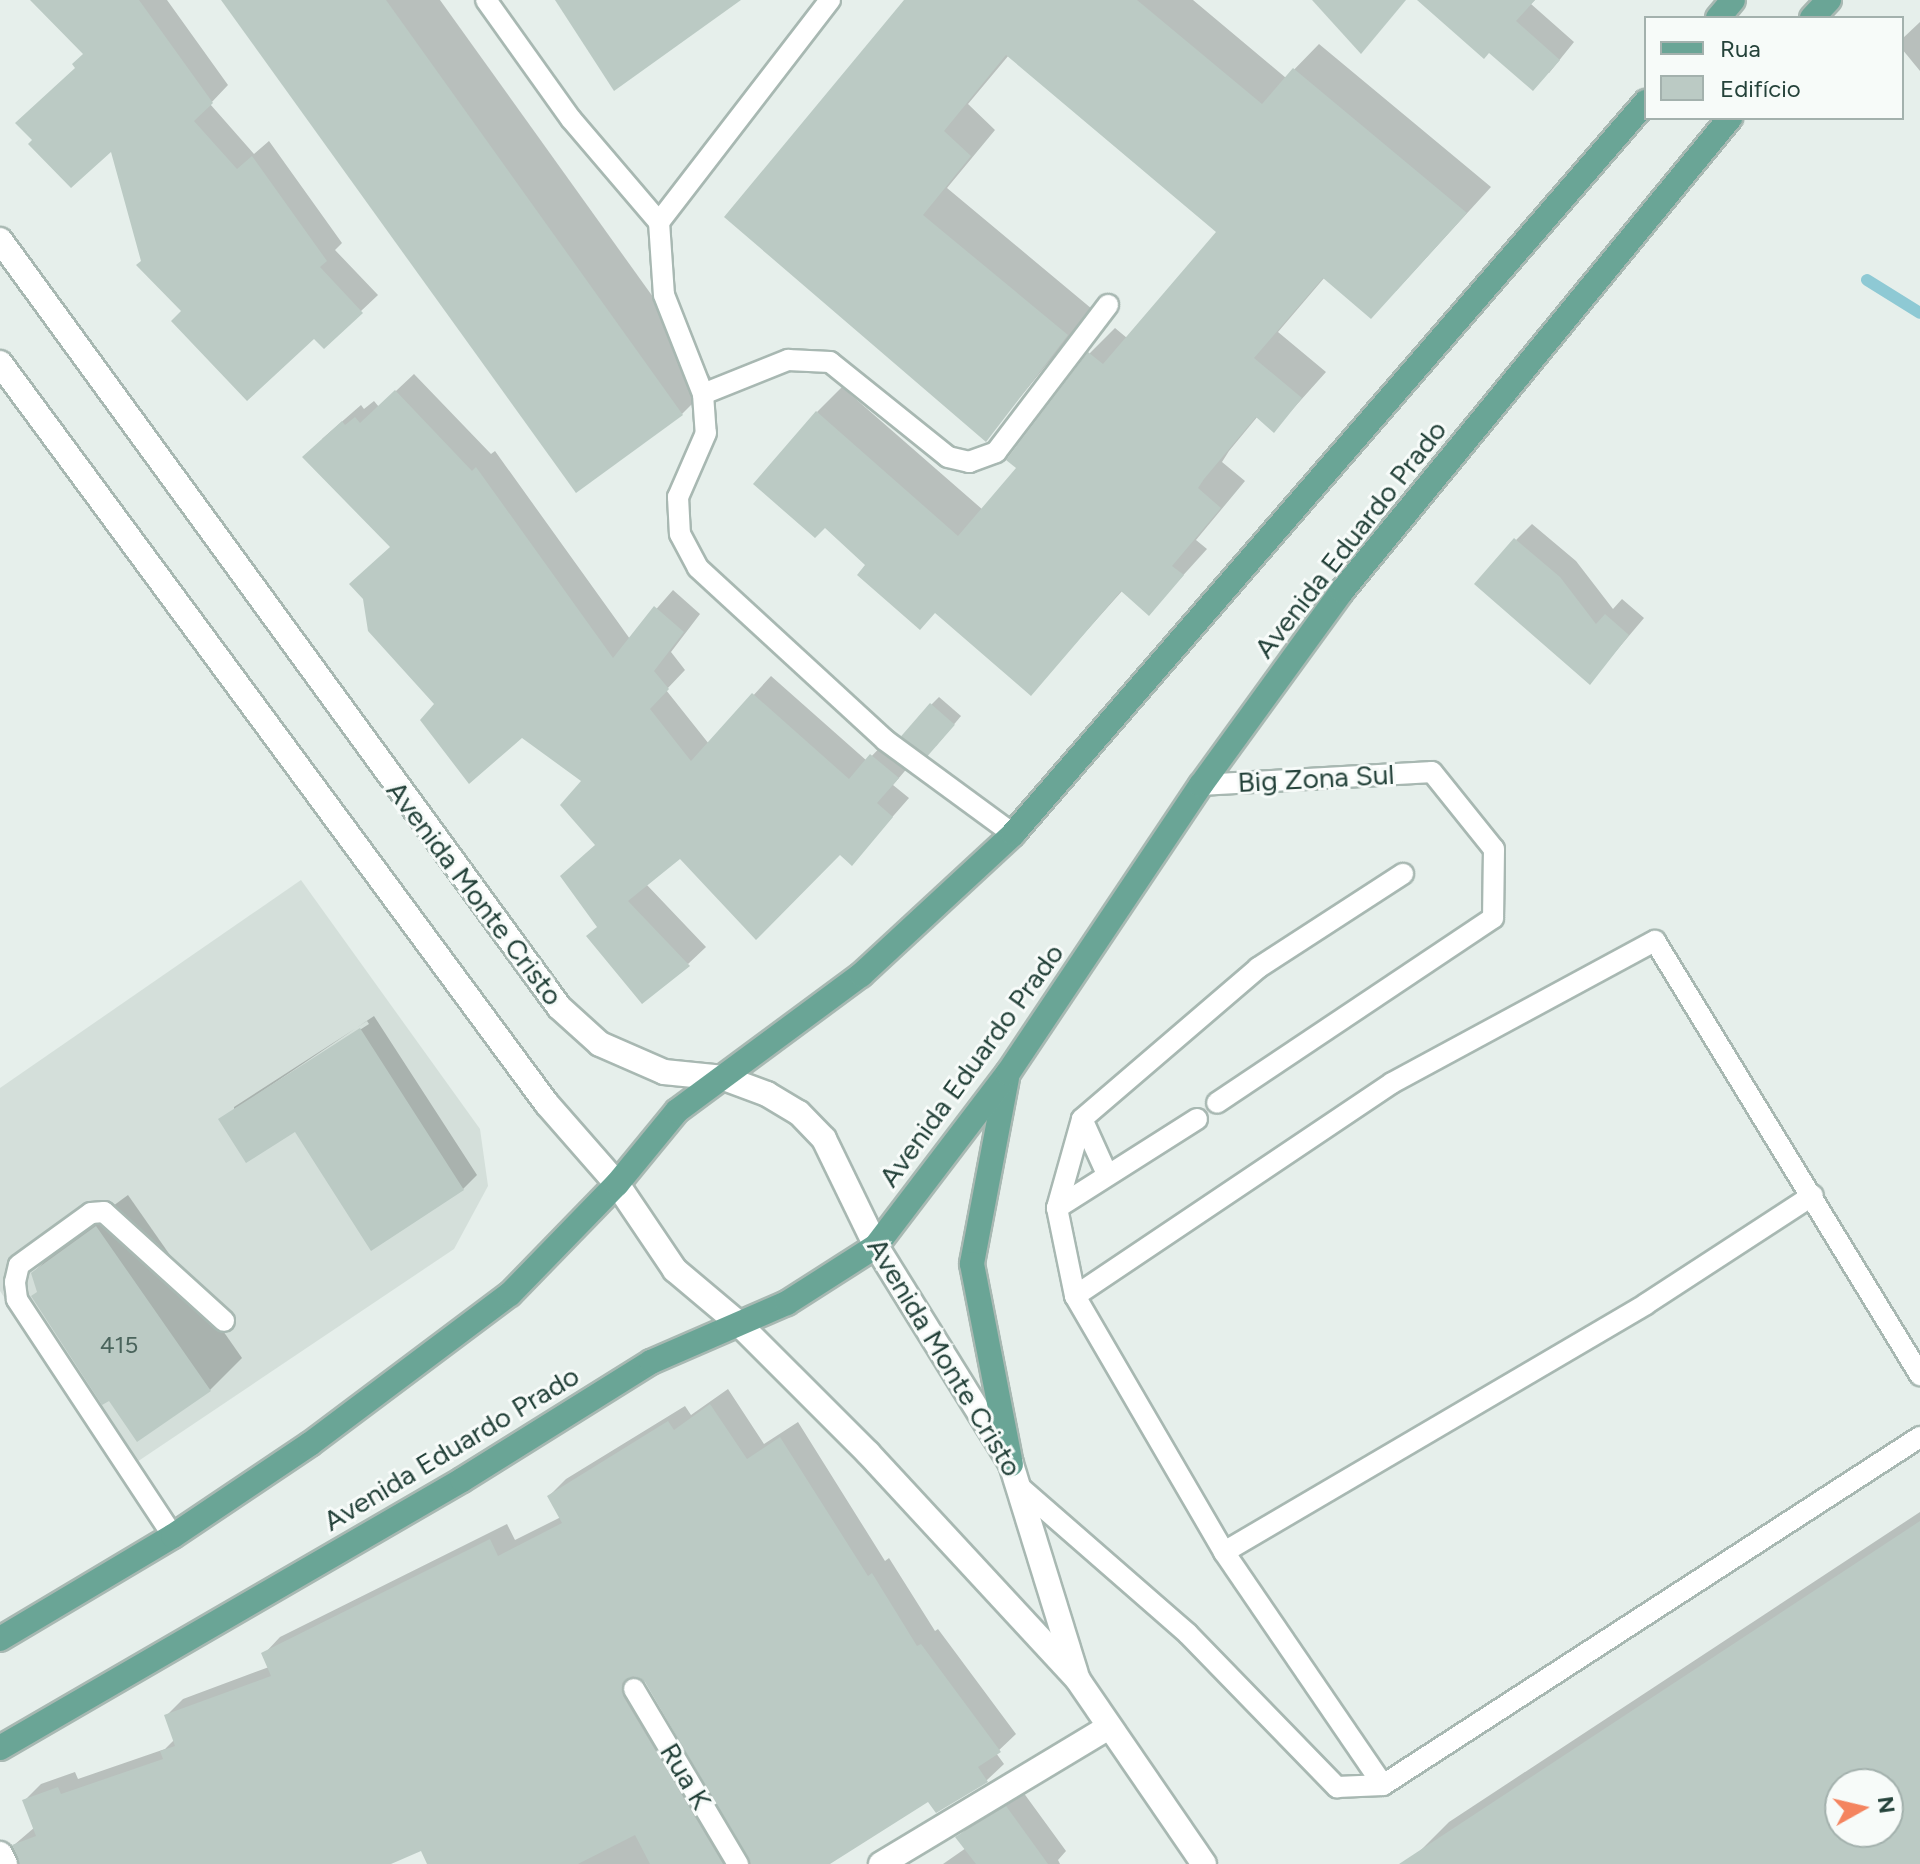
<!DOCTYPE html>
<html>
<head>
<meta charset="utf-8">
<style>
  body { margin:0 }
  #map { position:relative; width:1920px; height:1864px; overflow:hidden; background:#e6efeb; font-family:Figtree,sans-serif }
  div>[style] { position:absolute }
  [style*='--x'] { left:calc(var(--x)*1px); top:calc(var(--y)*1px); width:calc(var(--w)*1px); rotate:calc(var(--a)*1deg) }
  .built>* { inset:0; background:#d4dfda }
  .shadow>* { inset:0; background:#0003 }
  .stream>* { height:12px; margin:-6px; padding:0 6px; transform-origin:6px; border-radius:6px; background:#8ec9d4 }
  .building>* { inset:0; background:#bbcac4; transform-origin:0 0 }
  .roads { filter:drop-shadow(2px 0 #a8b8b2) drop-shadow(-2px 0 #a8b8b2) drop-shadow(0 2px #a8b8b2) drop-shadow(0 -2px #a8b8b2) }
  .service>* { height:20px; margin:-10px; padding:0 10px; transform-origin:10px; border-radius:10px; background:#fff }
  .minor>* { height:24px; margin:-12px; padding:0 12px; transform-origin:12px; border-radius:12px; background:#fff }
  .secondary>* { height:24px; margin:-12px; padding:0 12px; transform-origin:12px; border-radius:12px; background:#fff }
  .primary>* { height:24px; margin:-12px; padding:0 12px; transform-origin:12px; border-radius:12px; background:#6aa596 }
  span { translate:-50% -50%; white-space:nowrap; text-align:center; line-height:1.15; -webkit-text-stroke:6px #f7fbf9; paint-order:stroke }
  .number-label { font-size:24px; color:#4a645c }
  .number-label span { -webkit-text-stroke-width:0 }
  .street-label { font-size:28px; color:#24423a }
  .legend { position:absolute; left:1644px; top:16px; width:260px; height:104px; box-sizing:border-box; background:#f7fbf9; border:2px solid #a3b1ad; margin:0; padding:10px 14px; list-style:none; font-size:24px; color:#24423a }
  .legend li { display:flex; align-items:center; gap:16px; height:40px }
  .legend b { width:40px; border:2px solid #a3b1ad }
  .north { position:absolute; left:1824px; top:1768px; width:80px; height:80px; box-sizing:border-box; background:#f7fbf9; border:2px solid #a3b1ad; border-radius:50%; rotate:82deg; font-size:22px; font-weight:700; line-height:32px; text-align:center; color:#24423a }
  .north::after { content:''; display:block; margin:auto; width:28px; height:36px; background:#f4845f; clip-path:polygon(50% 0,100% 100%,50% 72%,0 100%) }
</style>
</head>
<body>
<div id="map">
  <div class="built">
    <i style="clip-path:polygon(301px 880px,480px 1129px,488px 1186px,454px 1249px,122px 1472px,0 1291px,0 1088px)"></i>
  </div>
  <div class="shadow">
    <i style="clip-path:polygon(33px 0,167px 0,228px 85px,210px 104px,254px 154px,269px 141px,342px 243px,335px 250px,378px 295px,324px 346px,314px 336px,183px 311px,143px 261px,112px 148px,77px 67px,85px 53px)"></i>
    <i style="clip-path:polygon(223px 0,440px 0,714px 382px,682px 414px)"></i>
    <i style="clip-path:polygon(907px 0,1193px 0,1286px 78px,1319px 44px,1491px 187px,1396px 291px,1325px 277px,1278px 332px,1326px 372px,1274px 430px,1258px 416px,1229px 451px,1222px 462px,1245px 481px,1196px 540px,1207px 549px,1149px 613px,1123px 590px,1031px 693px,936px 612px,868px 565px,817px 412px,842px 387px,983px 510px,1019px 468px,1009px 459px,1090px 353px,1115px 328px,1127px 338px,1219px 231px,1009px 55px,968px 104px,995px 130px,947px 188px,1092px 309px,986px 439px,727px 217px)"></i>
    <i style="clip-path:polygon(1420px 0,1535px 0,1531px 4px,1574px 42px,1549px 73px,1489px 51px)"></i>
    <i style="clip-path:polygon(1920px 22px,1920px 71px,1902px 49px,1902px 39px)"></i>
    <i style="clip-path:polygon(414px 374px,491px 454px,495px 451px,630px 639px,673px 590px,700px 614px,671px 652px,685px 670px,666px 690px,709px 744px,771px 676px,867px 761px,889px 738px,915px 759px,893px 785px,909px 798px,852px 863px,840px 852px,680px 856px,646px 884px,706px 947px,688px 964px,599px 926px,596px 844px,584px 780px,522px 735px,437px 704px,392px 546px,322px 439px,361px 405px,364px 409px,374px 401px,379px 407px)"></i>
    <i style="clip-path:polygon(1532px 524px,1576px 561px,1613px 609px,1622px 599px,1644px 618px,1590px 682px,1516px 540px)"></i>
    <i style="clip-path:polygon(939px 697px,961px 716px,936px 746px,931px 705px)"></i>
    <i style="clip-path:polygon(evenodd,374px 1016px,477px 1175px,463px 1189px,295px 1129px,221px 1119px,374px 1016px,367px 1021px,369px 1024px,234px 1111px,234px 1107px,367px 1021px)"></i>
    <i style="clip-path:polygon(128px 1195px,242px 1358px,210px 1390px,137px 1439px,39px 1291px,33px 1273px,65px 1241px)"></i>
    <i style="clip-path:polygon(evenodd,728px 1389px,764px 1444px,798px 1422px,885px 1561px,889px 1558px,935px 1631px,938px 1629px,1016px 1734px,996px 1753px,1004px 1764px,987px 1780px,937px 1811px,928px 1800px,824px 1864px,434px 1864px,422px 1848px,386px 1864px,0 1864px,2px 1840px,13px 1860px,21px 1861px,14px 1845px,35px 1827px,24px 1801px,41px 1784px,75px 1772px,78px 1779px,165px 1749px,175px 1739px,167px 1715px,183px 1699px,269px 1667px,264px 1654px,280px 1637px,507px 1524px,515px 1540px,561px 1517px,549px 1496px,566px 1479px,685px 1406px,691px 1415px,728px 1389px,639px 1679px,646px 1681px,751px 1857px,743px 1855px,639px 1679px)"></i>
    <i style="clip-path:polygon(evenodd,1920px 1512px,1920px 1864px,1423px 1864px,1417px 1854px,1449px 1822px,1920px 1512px,1840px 1784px,1888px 1784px,1888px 1832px,1840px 1832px,1840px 1784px)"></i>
    <i style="clip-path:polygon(1023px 1792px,1066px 1851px,1058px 1860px,1060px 1864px,943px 1864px,966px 1848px,958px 1837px,974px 1821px)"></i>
  </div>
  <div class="stream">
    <i style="--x:1867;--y:280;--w:62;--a:31.9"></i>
  </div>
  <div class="building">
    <i style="clip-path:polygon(30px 0,139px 0,213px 103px,194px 121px,237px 169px,252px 156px,327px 261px,320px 267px,363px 313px,324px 349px,314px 339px,247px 401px,171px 321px,181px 311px,136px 265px,141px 261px,111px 152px,71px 188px,28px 144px,32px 140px,15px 123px,75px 68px,72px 64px,83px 54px)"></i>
    <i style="clip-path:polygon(221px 0,386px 0,683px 415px,576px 493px)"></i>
    <i style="clip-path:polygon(555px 0,741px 0,614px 91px)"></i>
    <i style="clip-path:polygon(904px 0,1137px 0,1262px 104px,1293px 68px,1467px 213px,1371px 319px,1323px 278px,1254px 358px,1302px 398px,1274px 433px,1256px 417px,1204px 479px,1198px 488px,1221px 508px,1172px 566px,1184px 575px,1149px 616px,1121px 591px,1031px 696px,935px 613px,920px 630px,857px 575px,865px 565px,825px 528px,815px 538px,753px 484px,816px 411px,958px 536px,1016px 468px,1006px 460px,1088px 352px,1103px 364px,1216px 232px,1006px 55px,944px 131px,971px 156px,923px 215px,1068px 335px,986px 442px,724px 217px)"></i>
    <i style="clip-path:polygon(1312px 0,1406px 0,1361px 54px)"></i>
    <i style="clip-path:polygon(1417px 0,1535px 0,1516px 21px,1560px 60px,1533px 91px,1489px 53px,1484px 59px)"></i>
    <i style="clip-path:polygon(395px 390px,472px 471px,476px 467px,613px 658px,654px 606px,684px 632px,654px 671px,669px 689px,650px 709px,691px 761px,752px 693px,849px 779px,870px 754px,899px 778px,877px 803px,893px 817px,852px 866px,840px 855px,756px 940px,680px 859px,628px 901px,690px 966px,642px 1004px,586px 936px,597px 927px,560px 876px,595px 845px,560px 805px,581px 781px,522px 738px,469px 784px,420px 720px,434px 704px,368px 631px,363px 599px,349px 584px,390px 547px,302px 457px,342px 421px,345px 425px,355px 417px,360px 423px)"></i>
    <i style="clip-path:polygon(1514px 538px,1560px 577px,1596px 624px,1605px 614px,1629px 635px,1590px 685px,1474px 584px)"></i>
    <i style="left:930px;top:703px;width:33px;height:44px;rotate:41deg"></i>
    <i style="clip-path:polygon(360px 1028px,464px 1190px,371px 1251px,295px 1132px,246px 1163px,218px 1119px)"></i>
    <i style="clip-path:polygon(96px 1226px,211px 1391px,137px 1442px,109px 1401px,102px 1405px,31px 1296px,37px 1292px,31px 1273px)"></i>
    <i style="clip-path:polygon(710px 1404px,747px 1459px,780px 1437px,868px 1576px,872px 1573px,917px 1646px,921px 1644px,1001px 1752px,978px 1767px,988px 1782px,936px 1813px,928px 1802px,830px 1864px,751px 1864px,645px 1682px,633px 1676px,622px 1683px,623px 1696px,723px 1864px,650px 1864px,635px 1835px,578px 1864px,427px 1864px,421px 1851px,391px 1864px,20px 1864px,12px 1845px,36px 1836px,22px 1800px,58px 1787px,61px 1794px,163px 1759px,160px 1751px,175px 1746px,164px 1715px,271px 1676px,261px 1653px,490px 1539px,498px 1556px,562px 1523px,547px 1496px,668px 1421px,674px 1430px)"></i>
    <i style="clip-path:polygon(evenodd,1920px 1521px,1920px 1864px,1399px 1864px,1920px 1521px,1840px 1784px,1888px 1784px,1888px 1832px,1840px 1832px,1840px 1784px)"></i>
    <i style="clip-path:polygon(1006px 1806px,1048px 1864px,976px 1864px,955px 1837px)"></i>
  </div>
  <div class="roads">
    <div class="service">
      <i style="--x:486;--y:0;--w:146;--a:54.5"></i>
      <i style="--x:571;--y:119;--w:135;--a:49.5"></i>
      <i style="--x:830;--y:0;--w:280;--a:127.6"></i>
      <i style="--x:659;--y:222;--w:73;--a:86.1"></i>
      <i style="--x:664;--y:295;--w:106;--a:68.5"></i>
      <i style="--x:703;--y:394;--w:39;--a:86"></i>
      <i style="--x:706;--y:433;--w:70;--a:113.6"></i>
      <i style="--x:678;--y:497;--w:37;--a:87"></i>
      <i style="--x:680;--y:534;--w:38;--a:62"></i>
      <i style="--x:698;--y:568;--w:254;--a:42.6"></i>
      <i style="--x:885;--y:740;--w:159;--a:36.3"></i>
      <i style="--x:703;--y:394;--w:92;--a:-21.8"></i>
      <i style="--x:788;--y:360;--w:42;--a:2.7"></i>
      <i style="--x:830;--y:362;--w:151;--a:38.8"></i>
      <i style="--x:948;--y:457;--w:22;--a:13"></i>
      <i style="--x:969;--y:462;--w:29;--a:-20"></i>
      <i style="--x:996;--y:452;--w:185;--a:-52.7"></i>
      <i style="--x:1201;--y:785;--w:231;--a:-3.2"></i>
      <i style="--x:1432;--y:772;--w:99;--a:51.2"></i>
      <i style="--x:1494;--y:849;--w:69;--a:90.8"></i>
      <i style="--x:1493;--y:918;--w:332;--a:146.2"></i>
      <i style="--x:1082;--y:1119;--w:60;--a:65.6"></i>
      <i style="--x:1197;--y:1119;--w:166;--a:147.6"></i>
      <i style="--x:1057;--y:1208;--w:90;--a:78.4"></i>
      <i style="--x:1075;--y:1296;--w:296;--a:59.8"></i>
      <i style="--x:1224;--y:1552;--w:282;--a:55.7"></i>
      <i style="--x:1057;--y:1208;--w:92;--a:-74.3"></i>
      <i style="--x:1082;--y:1119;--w:232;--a:-40.6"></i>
      <i style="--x:1258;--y:968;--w:173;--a:-33"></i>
      <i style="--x:1075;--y:1296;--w:382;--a:-33.9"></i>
      <i style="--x:1392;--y:1083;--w:299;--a:-28.4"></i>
      <i style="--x:1655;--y:941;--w:509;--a:58.59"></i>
      <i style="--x:1022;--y:1489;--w:220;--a:41.1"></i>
      <i style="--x:1188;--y:1634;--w:214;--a:45.8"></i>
      <i style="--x:1337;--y:1787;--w:46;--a:-2.5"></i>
      <i style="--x:1383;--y:1785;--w:640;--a:-32.95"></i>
      <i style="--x:173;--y:1536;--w:284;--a:-123.4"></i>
      <i style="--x:17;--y:1299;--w:17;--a:-97"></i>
      <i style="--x:15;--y:1282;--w:17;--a:-77"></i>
      <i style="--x:19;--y:1265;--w:89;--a:-35.8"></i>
      <i style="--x:91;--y:1213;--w:13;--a:-4"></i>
      <i style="--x:104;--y:1212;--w:162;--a:42.2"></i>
      <i style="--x:1224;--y:1552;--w:489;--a:-30.4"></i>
      <i style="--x:1646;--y:1304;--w:199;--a:-33.1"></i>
      <i style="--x:634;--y:1689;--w:204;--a:59.3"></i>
    </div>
    <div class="minor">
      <i style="--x:0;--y:1854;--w:11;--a:63"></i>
      <i style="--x:881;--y:1864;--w:266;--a:-31"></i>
    </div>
    <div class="secondary">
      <i style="--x:0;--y:240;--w:949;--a:53.91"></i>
      <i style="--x:559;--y:1007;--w:55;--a:42.1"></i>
      <i style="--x:600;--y:1044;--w:70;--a:23.6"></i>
      <i style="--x:664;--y:1072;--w:60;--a:5.7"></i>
      <i style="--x:724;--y:1078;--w:46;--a:20.4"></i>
      <i style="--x:767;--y:1094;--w:37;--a:31"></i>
      <i style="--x:799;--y:1113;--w:36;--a:46"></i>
      <i style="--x:824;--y:1139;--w:119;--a:64.1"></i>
      <i style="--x:876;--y:1246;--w:256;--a:58.2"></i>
      <i style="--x:1011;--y:1464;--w:220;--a:72.8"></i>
      <i style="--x:0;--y:363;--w:921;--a:53.57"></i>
      <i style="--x:547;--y:1104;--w:106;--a:48.8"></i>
      <i style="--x:617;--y:1184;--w:104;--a:56"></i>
      <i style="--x:675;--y:1270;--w:82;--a:40.1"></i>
      <i style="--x:738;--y:1323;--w:184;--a:45"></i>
      <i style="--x:868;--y:1453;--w:309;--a:47.2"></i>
      <i style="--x:1078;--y:1680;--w:223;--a:55.6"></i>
    </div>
    <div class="primary">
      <i style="--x:1718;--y:18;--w:23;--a:-50"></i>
      <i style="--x:1812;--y:18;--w:25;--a:-47"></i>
      <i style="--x:1007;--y:1078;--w:189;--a:100.7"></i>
      <i style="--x:972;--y:1264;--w:204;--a:79"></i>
      <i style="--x:0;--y:1639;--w:201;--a:-30.8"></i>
      <i style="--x:173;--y:1536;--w:165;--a:-33.9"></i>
      <i style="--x:310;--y:1444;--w:250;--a:-36.9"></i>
      <i style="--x:510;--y:1294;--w:153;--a:-45.8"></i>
      <i style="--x:617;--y:1184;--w:94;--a:-50.6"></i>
      <i style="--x:677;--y:1111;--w:229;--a:-36.5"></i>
      <i style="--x:861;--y:975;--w:207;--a:-42.8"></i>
      <i style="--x:1013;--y:834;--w:968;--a:-49.15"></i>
      <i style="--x:0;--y:1748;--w:534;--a:-30.12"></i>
      <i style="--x:462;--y:1480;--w:223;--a:-32"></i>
      <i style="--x:651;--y:1362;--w:148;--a:-23.5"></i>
      <i style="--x:787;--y:1303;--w:106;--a:-32.6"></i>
      <i style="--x:876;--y:1246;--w:218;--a:-52.7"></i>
      <i style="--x:1008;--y:1073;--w:347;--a:-56.2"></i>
      <i style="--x:1201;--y:785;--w:240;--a:-54"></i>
      <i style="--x:1342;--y:591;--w:612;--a:-50.64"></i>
    </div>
  </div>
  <div class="number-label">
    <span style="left:119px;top:1345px">415</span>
  </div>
  <div class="street-label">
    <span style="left:1350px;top:539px;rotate:-52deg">Avenida Eduardo Prado</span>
    <span style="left:1316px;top:778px;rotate:-3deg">Big Zona Sul</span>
    <span style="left:475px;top:893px;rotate:53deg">Avenida Monte Cristo</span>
    <span style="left:971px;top:1065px;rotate:-54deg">Avenida Eduardo Prado</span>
    <span style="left:945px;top:1357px;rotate:59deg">Avenida Monte Cristo</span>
    <span style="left:451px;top:1448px;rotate:-31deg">Avenida Eduardo Prado</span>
    <span style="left:686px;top:1776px;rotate:59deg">Rua K</span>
  </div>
  <ul class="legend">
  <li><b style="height:10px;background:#6aa596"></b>Rua</li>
  <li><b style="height:22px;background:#bbcac4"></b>Edifício</li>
  </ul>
  <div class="north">N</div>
</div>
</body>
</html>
